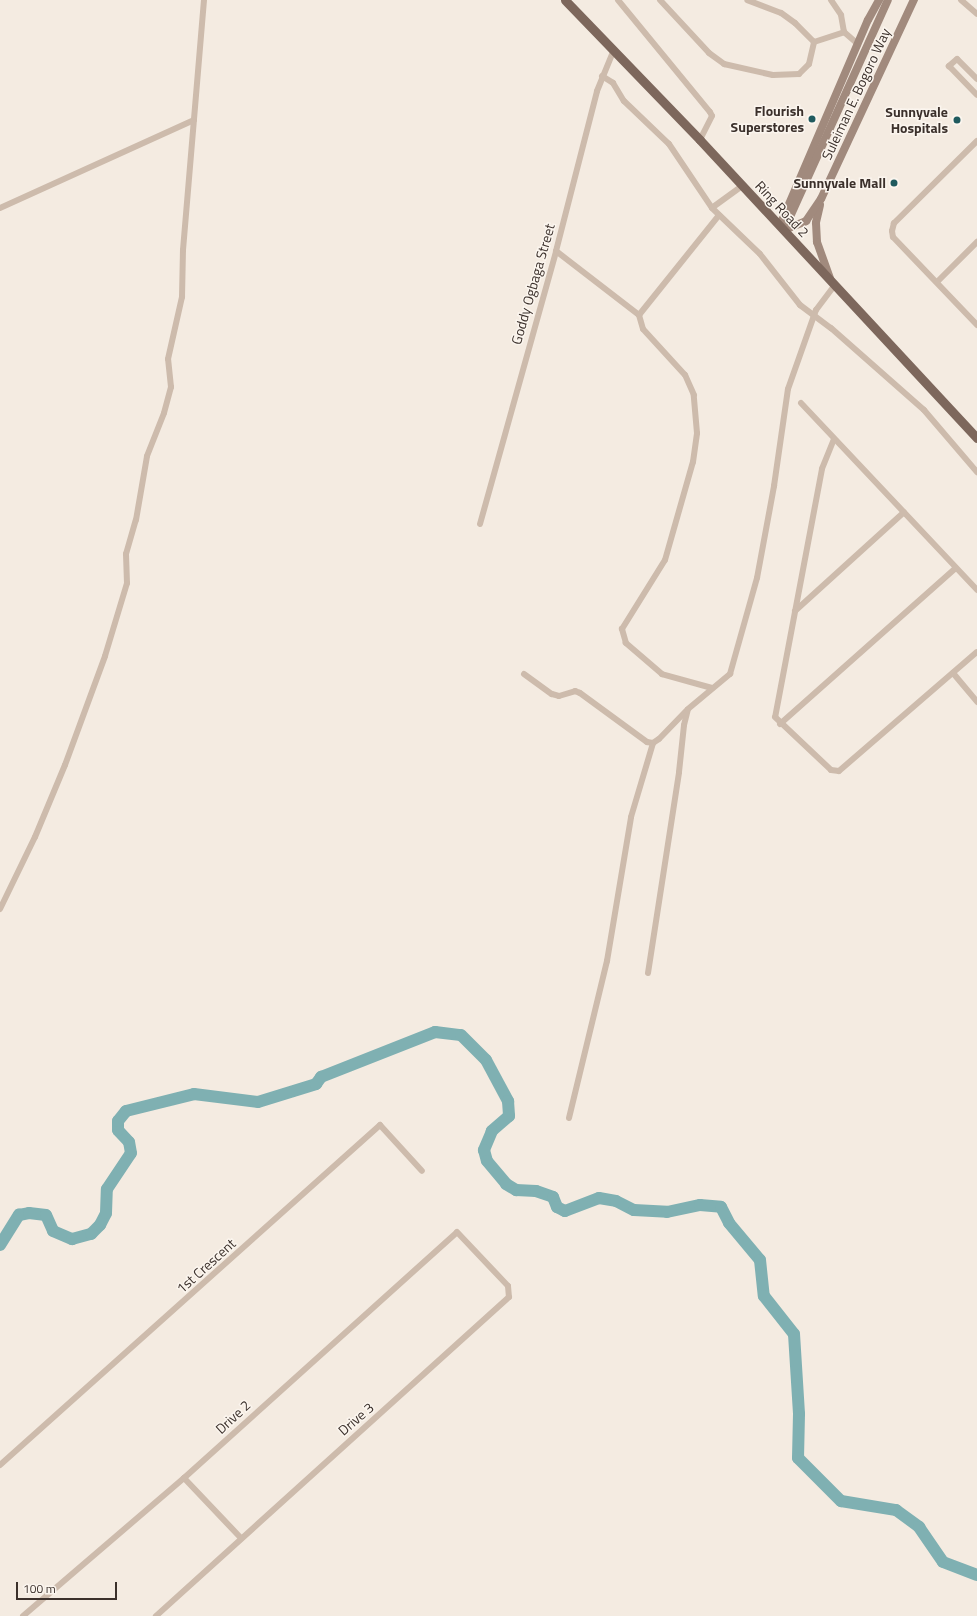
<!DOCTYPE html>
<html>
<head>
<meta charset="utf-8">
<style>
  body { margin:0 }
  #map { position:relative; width:977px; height:1616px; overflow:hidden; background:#f4ebe1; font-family:"Titillium Web",sans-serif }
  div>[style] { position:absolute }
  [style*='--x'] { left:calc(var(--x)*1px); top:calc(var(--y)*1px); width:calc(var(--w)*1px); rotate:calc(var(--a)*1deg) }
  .river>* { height:12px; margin:-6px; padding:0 6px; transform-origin:6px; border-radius:6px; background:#7fb0b2 }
  .street>* { height:6px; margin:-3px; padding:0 3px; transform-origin:3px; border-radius:3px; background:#cdbbac }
  .secondary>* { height:8px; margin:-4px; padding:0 4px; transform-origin:4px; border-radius:4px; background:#a18a7d }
  .primary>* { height:9px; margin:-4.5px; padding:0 4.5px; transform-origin:4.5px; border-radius:4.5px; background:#7d675c }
  .dots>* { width:11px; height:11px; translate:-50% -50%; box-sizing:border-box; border:2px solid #fbf5ee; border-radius:50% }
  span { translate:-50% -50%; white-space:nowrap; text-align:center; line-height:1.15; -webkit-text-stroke:3px #fbf5ee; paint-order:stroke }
  .street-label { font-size:14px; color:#3b302b }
  .poi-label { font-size:14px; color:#3b302b; font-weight:700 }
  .right { translate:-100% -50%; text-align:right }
  .scale { position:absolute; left:16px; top:1582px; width:101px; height:18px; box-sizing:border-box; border:2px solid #3b302b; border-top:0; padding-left:5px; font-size:12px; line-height:14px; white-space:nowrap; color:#3b302b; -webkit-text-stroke:3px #fbf5ee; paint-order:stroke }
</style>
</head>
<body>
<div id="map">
  <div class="river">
    <i style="--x:0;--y:1245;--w:36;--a:-58"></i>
    <i style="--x:19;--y:1215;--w:10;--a:-11"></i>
    <i style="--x:29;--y:1213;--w:17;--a:7"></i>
    <i style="--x:46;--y:1215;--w:17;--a:66"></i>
    <i style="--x:53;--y:1231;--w:21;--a:23"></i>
    <i style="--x:72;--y:1239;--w:20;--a:-15"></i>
    <i style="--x:91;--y:1234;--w:13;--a:-45"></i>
    <i style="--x:100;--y:1225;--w:13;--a:-63"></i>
    <i style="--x:106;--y:1213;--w:24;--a:-88"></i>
    <i style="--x:107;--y:1189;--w:43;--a:-56.3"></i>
    <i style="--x:131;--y:1153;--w:11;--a:-100"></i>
    <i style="--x:129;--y:1142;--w:16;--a:-133"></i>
    <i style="--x:118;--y:1130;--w:9;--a:-90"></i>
    <i style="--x:118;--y:1121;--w:13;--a:-51"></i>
    <i style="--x:126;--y:1111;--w:70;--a:-14"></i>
    <i style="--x:194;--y:1094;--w:64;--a:7.1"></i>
    <i style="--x:258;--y:1102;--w:61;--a:-17.2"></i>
    <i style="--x:316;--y:1084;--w:9;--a:-54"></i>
    <i style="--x:321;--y:1077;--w:123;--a:-21.5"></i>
    <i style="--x:435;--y:1032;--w:26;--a:7"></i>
    <i style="--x:461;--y:1035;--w:35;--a:45"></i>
    <i style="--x:486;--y:1060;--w:47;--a:61.8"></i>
    <i style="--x:508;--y:1101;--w:15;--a:86"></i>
    <i style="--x:509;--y:1116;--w:23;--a:139"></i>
    <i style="--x:492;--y:1131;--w:21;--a:113"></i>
    <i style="--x:484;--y:1150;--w:11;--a:75"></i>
    <i style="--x:487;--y:1161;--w:30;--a:50"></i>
    <i style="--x:506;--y:1184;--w:12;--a:31"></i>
    <i style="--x:516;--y:1190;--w:20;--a:3"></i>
    <i style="--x:536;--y:1191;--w:18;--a:19"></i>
    <i style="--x:553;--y:1197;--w:11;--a:68"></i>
    <i style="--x:557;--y:1207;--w:9;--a:27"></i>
    <i style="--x:565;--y:1211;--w:36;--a:-21"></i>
    <i style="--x:599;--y:1198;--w:17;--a:10"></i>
    <i style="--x:616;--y:1201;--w:20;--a:27"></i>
    <i style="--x:634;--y:1210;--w:33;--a:3"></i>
    <i style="--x:667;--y:1212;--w:34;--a:-12"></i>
    <i style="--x:700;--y:1205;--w:21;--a:5"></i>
    <i style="--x:721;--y:1207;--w:18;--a:63"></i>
    <i style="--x:729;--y:1223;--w:48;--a:50"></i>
    <i style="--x:760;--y:1260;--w:36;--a:84"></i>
    <i style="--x:764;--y:1296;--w:48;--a:51.7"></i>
    <i style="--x:794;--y:1334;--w:80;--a:86.4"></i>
    <i style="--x:799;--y:1414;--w:44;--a:91.3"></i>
    <i style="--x:798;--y:1458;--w:61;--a:45"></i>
    <i style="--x:841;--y:1501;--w:56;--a:9.3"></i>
    <i style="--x:896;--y:1510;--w:29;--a:36"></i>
    <i style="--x:919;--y:1527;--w:42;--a:55.6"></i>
    <i style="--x:943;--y:1562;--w:36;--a:21"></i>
  </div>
  <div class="street">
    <i style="--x:618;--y:0;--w:145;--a:50.6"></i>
    <i style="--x:710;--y:112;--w:4;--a:63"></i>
    <i style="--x:712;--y:116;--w:27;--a:117"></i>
    <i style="--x:660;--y:0;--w:72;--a:47.2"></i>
    <i style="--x:709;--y:53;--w:19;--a:36"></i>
    <i style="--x:724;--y:64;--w:50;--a:12.7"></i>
    <i style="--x:773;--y:75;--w:26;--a:-2"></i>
    <i style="--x:799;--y:74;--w:14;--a:-45"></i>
    <i style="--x:809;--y:64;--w:23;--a:-77"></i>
    <i style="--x:814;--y:42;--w:27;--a:-135"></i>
    <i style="--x:795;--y:23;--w:17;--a:-144"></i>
    <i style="--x:781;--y:13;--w:36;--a:-159"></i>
    <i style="--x:831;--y:0;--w:18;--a:56"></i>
    <i style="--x:841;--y:15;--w:17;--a:80"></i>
    <i style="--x:844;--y:32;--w:18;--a:41"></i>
    <i style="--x:961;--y:0;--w:21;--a:41"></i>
    <i style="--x:814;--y:42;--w:32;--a:-18"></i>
    <i style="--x:602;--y:76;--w:13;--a:32"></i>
    <i style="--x:613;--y:83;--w:21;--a:59"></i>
    <i style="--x:624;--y:101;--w:62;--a:43.7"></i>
    <i style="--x:669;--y:144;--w:77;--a:56.1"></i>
    <i style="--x:977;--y:79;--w:28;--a:-135"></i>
    <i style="--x:957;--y:59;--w:11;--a:139"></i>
    <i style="--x:949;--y:66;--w:40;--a:46"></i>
    <i style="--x:977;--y:141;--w:117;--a:135.3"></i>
    <i style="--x:894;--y:223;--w:8;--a:104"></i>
    <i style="--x:892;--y:231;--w:6;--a:81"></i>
    <i style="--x:893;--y:237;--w:122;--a:46.3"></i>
    <i style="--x:742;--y:186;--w:37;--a:144"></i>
    <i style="--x:712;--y:208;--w:66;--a:43.8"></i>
    <i style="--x:760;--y:254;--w:65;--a:51.9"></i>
    <i style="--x:800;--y:305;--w:39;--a:37"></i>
    <i style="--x:831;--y:328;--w:124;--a:41.4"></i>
    <i style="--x:924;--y:410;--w:82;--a:49.5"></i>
    <i style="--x:0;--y:208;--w:213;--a:-24.4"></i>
    <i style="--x:556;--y:251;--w:105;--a:37.6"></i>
    <i style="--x:937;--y:282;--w:57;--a:-45"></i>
    <i style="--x:801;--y:403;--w:257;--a:46.7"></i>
    <i style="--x:834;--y:439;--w:32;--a:112"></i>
    <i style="--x:822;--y:469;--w:252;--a:100.7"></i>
    <i style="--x:775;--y:717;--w:77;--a:43.4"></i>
    <i style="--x:831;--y:770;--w:8;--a:7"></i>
    <i style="--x:839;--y:771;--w:182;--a:-40.8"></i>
    <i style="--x:480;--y:524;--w:283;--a:-74.4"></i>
    <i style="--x:556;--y:251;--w:165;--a:-75.6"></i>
    <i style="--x:597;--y:91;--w:42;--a:-67.7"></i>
    <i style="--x:795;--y:611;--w:147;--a:-42.2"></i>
    <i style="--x:953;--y:673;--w:38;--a:50"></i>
    <i style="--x:524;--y:674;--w:34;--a:36"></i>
    <i style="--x:552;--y:694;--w:7;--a:16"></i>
    <i style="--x:559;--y:696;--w:17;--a:-17"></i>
    <i style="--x:575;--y:691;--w:5;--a:22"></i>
    <i style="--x:580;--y:693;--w:83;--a:36.2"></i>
    <i style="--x:647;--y:742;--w:6;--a:9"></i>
    <i style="--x:653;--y:743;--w:7;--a:-34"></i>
    <i style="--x:659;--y:739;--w:40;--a:-46"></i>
    <i style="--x:712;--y:688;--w:52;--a:-164.4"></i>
    <i style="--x:662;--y:674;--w:48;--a:-139.3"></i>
    <i style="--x:626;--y:643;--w:15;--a:-106"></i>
    <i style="--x:622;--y:629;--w:81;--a:-58.1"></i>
    <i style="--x:665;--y:560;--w:102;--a:-74.1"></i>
    <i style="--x:693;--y:462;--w:29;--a:-82"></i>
    <i style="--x:697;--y:433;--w:38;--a:-95"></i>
    <i style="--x:694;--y:395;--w:22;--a:-114"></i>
    <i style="--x:685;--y:375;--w:62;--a:-132.4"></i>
    <i style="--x:643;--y:329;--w:15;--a:-106"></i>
    <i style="--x:639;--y:315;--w:128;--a:-51.3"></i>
    <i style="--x:780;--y:724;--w:235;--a:-41.6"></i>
    <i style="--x:0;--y:909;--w:80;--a:-64.1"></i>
    <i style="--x:35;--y:837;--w:78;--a:-67.4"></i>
    <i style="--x:65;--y:765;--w:116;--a:-69.8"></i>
    <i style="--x:105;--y:656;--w:76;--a:-73.2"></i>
    <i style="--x:127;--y:583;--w:29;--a:-92"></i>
    <i style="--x:126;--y:554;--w:35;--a:-74"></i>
    <i style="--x:136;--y:520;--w:65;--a:-80.2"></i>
    <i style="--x:147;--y:456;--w:46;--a:-68.4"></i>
    <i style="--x:164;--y:413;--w:27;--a:-75"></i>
    <i style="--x:171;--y:387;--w:28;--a:-96"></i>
    <i style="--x:168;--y:359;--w:64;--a:-77.3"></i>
    <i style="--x:182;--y:297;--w:47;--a:-88.8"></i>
    <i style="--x:183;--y:250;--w:251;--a:-85.2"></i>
    <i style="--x:648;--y:973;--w:203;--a:-81.2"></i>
    <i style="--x:679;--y:772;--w:47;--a:-83.9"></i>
    <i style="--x:684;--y:725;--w:16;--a:-76"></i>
    <i style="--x:688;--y:709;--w:55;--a:-39.8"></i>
    <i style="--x:730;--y:674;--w:100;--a:-74.3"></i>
    <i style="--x:757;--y:578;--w:94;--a:-79.5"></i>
    <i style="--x:774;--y:486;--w:98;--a:-81.8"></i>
    <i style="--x:788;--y:389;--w:84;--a:-70.5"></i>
    <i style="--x:816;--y:310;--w:30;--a:-53"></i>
    <i style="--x:569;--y:1118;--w:162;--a:-76.4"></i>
    <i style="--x:607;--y:961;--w:146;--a:-80.5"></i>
    <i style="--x:631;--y:817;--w:77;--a:-73.4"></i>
    <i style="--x:0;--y:1465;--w:510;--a:-41.82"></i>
    <i style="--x:380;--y:1125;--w:62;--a:47.6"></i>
    <i style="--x:184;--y:1478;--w:83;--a:46.5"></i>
    <i style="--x:23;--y:1616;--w:212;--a:-40.6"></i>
    <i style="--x:184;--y:1478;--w:367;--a:-42"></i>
    <i style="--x:457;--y:1232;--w:74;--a:46.6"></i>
    <i style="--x:508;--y:1286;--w:11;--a:85"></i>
    <i style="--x:509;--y:1297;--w:476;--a:137.9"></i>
  </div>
  <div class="secondary">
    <i style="--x:820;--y:205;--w:18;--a:103"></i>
    <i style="--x:816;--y:223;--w:19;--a:87"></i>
    <i style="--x:817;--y:242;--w:41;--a:70.3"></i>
    <i style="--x:780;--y:225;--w:223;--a:-66.8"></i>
    <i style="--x:868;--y:20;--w:23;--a:-61"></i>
    <i style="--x:784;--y:230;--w:24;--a:-22"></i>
    <i style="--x:806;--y:221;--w:27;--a:-56"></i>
    <i style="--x:821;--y:199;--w:220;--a:-65"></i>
    <i style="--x:784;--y:230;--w:252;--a:-65.7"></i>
  </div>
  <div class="primary">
    <i style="--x:565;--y:0;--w:194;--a:46"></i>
    <i style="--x:700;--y:140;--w:407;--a:47.1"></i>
  </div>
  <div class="dots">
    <i style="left:812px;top:119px;background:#1f5a5e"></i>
    <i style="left:957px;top:120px;background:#1f5a5e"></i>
    <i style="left:894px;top:183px;background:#1f5a5e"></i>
  </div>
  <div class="street-label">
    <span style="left:856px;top:94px;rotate:-65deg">Suleiman E. Bogoro Way</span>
    <span style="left:782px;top:209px;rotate:47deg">Ring Road 2</span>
    <span style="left:533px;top:284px;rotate:-74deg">Goddy Ogbaga Street</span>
    <span style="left:206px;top:1266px;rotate:-42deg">1st Crescent</span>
    <span style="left:233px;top:1417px;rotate:-43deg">Drive 2</span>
    <span style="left:356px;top:1419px;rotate:-41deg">Drive 3</span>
  </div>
  <div class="poi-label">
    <span class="right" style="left:804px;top:119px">Flourish<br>Superstores</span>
    <span class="right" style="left:948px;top:120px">Sunnyvale<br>Hospitals</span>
    <span class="right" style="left:886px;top:183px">Sunnyvale Mall</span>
  </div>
  <div class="scale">100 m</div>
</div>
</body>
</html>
